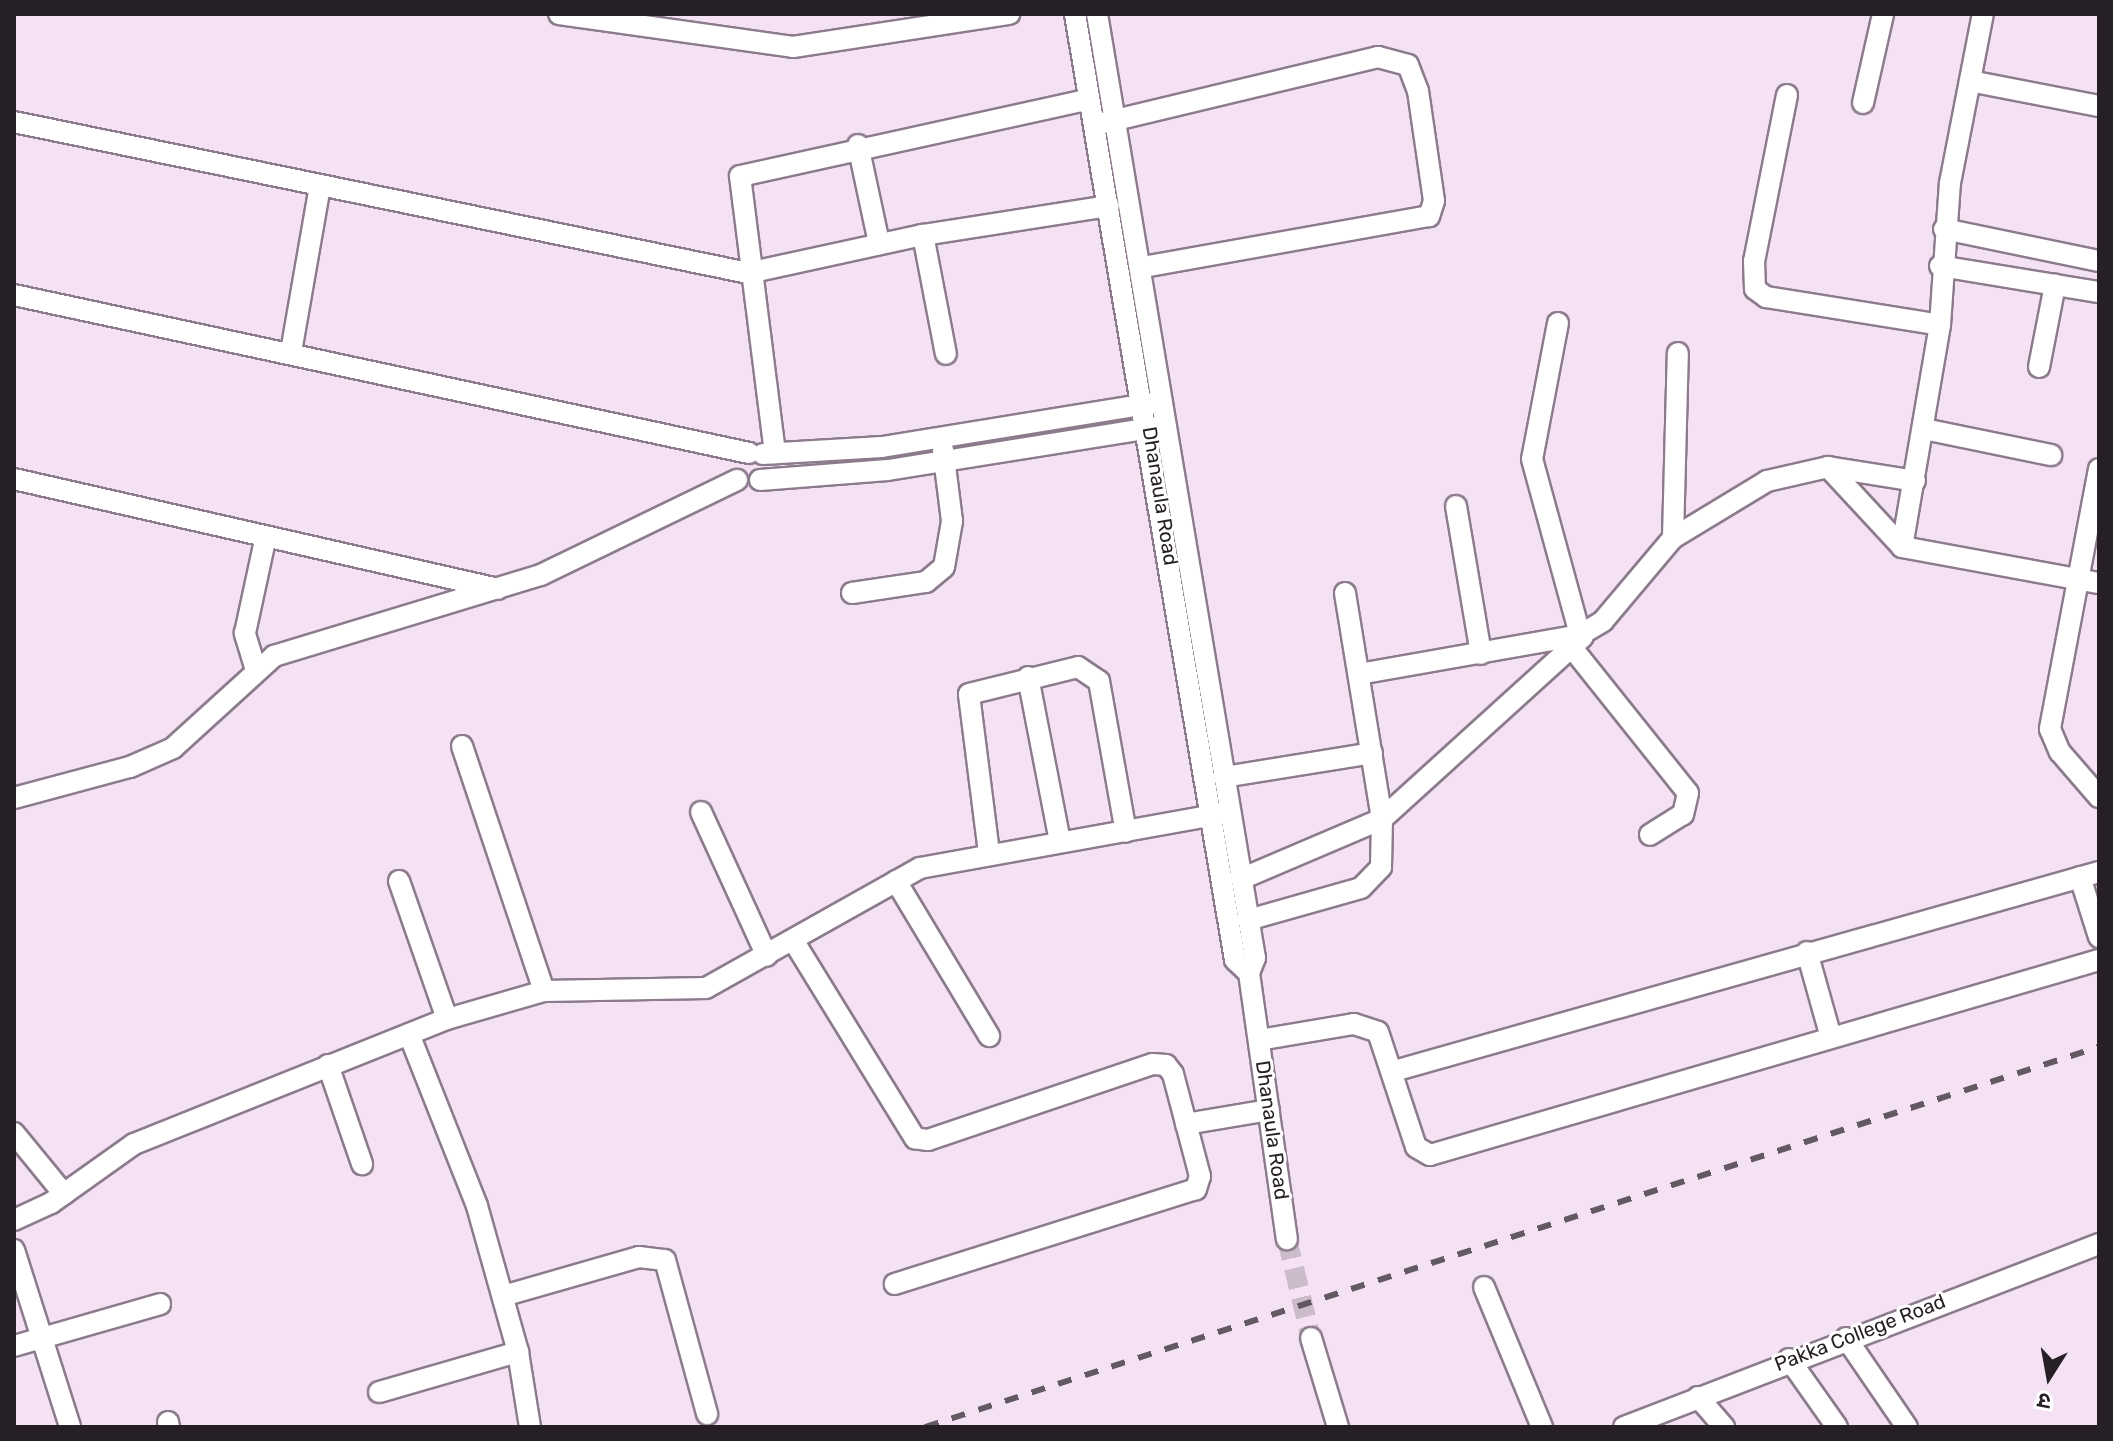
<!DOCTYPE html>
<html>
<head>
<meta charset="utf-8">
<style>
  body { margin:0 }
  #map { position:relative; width:2113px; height:1441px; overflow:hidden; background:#f4e2f4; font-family:Rubik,"Noto Sans Devanagari",sans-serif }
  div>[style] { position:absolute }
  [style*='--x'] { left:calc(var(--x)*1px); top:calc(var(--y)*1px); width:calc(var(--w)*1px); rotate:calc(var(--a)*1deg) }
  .minor-tunnel>* { height:20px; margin-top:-10px; transform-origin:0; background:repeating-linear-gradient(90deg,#cbbbcb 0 20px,transparent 0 30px) }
  .roads { filter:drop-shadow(2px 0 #8c7b8c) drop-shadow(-2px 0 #8c7b8c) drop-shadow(0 2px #8c7b8c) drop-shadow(0 -2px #8c7b8c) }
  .minor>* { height:20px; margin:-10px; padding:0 10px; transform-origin:10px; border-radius:10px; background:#fff }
  .rail>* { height:6px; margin-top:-3px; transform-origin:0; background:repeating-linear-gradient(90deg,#635963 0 14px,transparent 0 28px) }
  span { translate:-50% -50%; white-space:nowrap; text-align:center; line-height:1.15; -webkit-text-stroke:6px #fff; paint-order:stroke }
  .street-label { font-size:20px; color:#261f26 }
  .frame { position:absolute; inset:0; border:16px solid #261f26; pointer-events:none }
  .north { position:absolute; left:2009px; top:1337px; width:80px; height:80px; -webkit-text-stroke:6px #fff; paint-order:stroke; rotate:191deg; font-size:22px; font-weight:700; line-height:32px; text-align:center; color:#261f26 }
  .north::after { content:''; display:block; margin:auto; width:28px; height:36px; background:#261f26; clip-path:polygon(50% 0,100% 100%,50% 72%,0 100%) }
</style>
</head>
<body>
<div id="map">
  <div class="minor-tunnel">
    <i style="--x:1287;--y:1239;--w:102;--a:76.4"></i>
  </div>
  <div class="roads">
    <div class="minor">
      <i style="--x:559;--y:14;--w:236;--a:8"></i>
      <i style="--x:793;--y:47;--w:219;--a:-8.7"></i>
      <i style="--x:1075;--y:14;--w:959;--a:80.4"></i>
      <i style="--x:1235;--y:960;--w:19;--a:43"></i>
      <i style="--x:1097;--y:14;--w:957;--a:80.5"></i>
      <i style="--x:1255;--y:958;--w:16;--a:112"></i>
      <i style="--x:1249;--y:973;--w:269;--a:81.9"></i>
      <i style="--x:1970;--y:81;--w:131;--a:11"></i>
      <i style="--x:1787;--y:95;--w:169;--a:101.2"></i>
      <i style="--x:1754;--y:261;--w:28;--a:88"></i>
      <i style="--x:1755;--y:289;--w:14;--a:36"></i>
      <i style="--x:1766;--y:297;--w:176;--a:9.1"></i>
      <i style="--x:1863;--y:103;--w:91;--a:-77.3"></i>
      <i style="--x:14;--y:122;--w:749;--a:11.62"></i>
      <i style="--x:748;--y:273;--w:179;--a:-12.3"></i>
      <i style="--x:923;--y:235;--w:188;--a:-8.9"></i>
      <i style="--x:1103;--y:123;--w:283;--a:-13.5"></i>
      <i style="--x:1378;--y:57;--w:31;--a:15"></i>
      <i style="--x:1408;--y:65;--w:28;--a:69"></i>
      <i style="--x:1418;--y:91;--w:111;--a:81.7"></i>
      <i style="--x:1434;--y:201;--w:16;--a:108"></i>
      <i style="--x:1429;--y:216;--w:291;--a:169.9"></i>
      <i style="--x:858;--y:145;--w:100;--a:77.9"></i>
      <i style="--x:1944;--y:229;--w:158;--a:11.7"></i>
      <i style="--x:923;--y:235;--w:121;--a:79.1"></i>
      <i style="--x:1940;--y:266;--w:161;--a:9.3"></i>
      <i style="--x:14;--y:295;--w:752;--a:12.13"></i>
      <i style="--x:1558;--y:323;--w:138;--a:100.8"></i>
      <i style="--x:1532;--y:459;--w:182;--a:74.7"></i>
      <i style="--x:1580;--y:635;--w:27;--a:-31"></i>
      <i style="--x:1603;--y:621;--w:109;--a:-49.9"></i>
      <i style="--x:1673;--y:538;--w:110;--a:-31.2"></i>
      <i style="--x:1767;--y:481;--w:63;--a:-12.9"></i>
      <i style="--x:1828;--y:467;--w:88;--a:9.1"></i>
      <i style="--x:291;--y:352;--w:169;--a:-80.1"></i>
      <i style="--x:2039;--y:367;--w:84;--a:-79"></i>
      <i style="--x:1924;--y:429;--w:130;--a:11.6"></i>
      <i style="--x:775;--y:453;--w:279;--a:-97.2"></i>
      <i style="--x:740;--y:176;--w:357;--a:-12.4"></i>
      <i style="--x:763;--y:454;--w:119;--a:-3.4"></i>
      <i style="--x:882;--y:447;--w:277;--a:-9.2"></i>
      <i style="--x:1828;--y:467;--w:109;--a:47.2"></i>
      <i style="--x:1902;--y:547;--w:200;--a:10.4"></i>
      <i style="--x:2099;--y:469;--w:265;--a:100.7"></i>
      <i style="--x:2050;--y:729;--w:25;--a:67"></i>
      <i style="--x:2060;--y:752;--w:60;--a:49.1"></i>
      <i style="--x:14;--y:479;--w:496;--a:12.8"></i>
      <i style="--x:760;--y:480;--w:128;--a:-4.5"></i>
      <i style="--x:888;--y:470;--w:278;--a:-9.1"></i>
      <i style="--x:1456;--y:506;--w:150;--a:80.4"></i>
      <i style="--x:1673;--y:538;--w:185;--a:-88.5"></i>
      <i style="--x:1902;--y:547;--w:225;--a:-80.3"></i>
      <i style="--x:1940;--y:325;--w:142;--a:-86"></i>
      <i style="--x:1950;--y:183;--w:172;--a:-79"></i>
      <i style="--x:852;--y:593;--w:75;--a:-8.5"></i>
      <i style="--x:926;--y:582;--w:23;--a:-40"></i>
      <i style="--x:944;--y:567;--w:47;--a:-80.1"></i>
      <i style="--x:952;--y:521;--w:72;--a:-97.2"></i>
      <i style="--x:1573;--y:649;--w:184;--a:51.4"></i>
      <i style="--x:1688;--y:793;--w:22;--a:103"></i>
      <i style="--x:1683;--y:814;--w:39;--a:148"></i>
      <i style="--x:256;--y:670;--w:39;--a:-107"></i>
      <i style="--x:245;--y:633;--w:99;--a:-77.8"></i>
      <i style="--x:1359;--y:674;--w:224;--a:-10"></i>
      <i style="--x:1028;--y:677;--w:168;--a:79"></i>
      <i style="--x:462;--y:746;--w:258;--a:71.5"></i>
      <i style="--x:1224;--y:777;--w:150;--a:-9.2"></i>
      <i style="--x:14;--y:798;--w:120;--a:-15"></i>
      <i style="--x:130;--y:767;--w:47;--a:-23.8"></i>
      <i style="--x:173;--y:748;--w:137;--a:-42.3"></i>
      <i style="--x:274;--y:656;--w:279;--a:-16.9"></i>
      <i style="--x:541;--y:575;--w:218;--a:-25.9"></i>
      <i style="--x:701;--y:812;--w:158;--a:65.4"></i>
      <i style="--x:989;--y:853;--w:160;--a:-97.2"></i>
      <i style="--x:969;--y:694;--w:112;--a:-13.9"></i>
      <i style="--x:1078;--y:667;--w:25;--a:34"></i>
      <i style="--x:1099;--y:681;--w:153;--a:79.9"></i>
      <i style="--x:2080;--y:877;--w:63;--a:72.4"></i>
      <i style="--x:1241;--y:879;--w:153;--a:-23.1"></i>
      <i style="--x:1382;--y:819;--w:271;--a:-42.2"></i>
      <i style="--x:399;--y:881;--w:146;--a:70.8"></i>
      <i style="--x:896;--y:881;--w:181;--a:59"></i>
      <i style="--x:1248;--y:920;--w:117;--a:-15.8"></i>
      <i style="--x:1361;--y:888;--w:29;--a:-46"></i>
      <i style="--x:1381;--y:867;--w:48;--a:-88.8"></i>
      <i style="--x:1382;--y:819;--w:229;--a:-99.3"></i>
      <i style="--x:793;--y:940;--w:233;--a:58.4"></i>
      <i style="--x:915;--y:1138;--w:13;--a:9"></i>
      <i style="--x:928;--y:1140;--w:237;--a:-18.7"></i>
      <i style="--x:1153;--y:1064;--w:13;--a:4"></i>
      <i style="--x:1166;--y:1065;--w:11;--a:52"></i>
      <i style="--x:1173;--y:1074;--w:106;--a:75.2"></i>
      <i style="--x:1200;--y:1176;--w:14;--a:107"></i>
      <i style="--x:1196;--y:1189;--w:316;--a:162.5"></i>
      <i style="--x:1807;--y:952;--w:85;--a:74.3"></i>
      <i style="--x:409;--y:1034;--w:185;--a:68.4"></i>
      <i style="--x:477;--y:1206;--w:152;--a:74.3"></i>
      <i style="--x:518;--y:1352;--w:76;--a:80.9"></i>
      <i style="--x:1259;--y:1040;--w:96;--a:-9.6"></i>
      <i style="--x:1354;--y:1024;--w:25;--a:18"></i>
      <i style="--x:1378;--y:1032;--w:121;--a:71.7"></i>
      <i style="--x:1416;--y:1147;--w:16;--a:30"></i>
      <i style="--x:1430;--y:1155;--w:697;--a:-16.25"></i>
      <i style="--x:328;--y:1065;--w:105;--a:71"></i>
      <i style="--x:1394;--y:1071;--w:733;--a:-15.76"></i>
      <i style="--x:1186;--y:1124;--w:84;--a:-9.6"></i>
      <i style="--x:14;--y:1133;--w:79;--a:50.7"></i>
      <i style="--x:14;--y:1220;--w:41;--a:-24.7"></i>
      <i style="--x:51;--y:1203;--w:102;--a:-35.4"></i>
      <i style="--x:134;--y:1144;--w:337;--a:-21.8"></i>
      <i style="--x:447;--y:1019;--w:101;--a:-16.1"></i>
      <i style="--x:544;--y:991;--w:162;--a:-1.1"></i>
      <i style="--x:706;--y:988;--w:245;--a:-29.3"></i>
      <i style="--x:920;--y:868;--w:315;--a:-10.2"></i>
      <i style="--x:14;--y:1250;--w:186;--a:72.4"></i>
      <i style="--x:1484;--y:1287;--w:152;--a:67.5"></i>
      <i style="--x:503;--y:1296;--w:141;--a:-16"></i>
      <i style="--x:639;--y:1257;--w:26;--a:7"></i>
      <i style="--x:665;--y:1260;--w:160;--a:74.7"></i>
      <i style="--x:1311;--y:1338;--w:93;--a:73.1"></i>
      <i style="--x:1846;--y:1338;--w:108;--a:55.6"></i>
      <i style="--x:14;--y:1346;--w:152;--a:-16"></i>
      <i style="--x:1789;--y:1359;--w:83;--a:54.8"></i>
      <i style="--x:379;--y:1392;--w:145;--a:-16.1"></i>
      <i style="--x:1698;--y:1397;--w:40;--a:49"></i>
      <i style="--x:168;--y:1422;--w:5;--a:79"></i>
      <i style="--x:1624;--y:1427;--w:509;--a:-21.07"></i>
    </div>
  </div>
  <div class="rail">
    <i style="--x:925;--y:1427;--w:1234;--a:-17.94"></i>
  </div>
  <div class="street-label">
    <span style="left:1160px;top:496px;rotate:81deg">Dhanaula Road</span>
    <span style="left:1272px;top:1130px;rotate:82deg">Dhanaula Road</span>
    <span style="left:1860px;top:1333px;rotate:-21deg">Pakka College Road</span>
  </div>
  <div class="frame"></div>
  <div class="north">उ</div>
</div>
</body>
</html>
